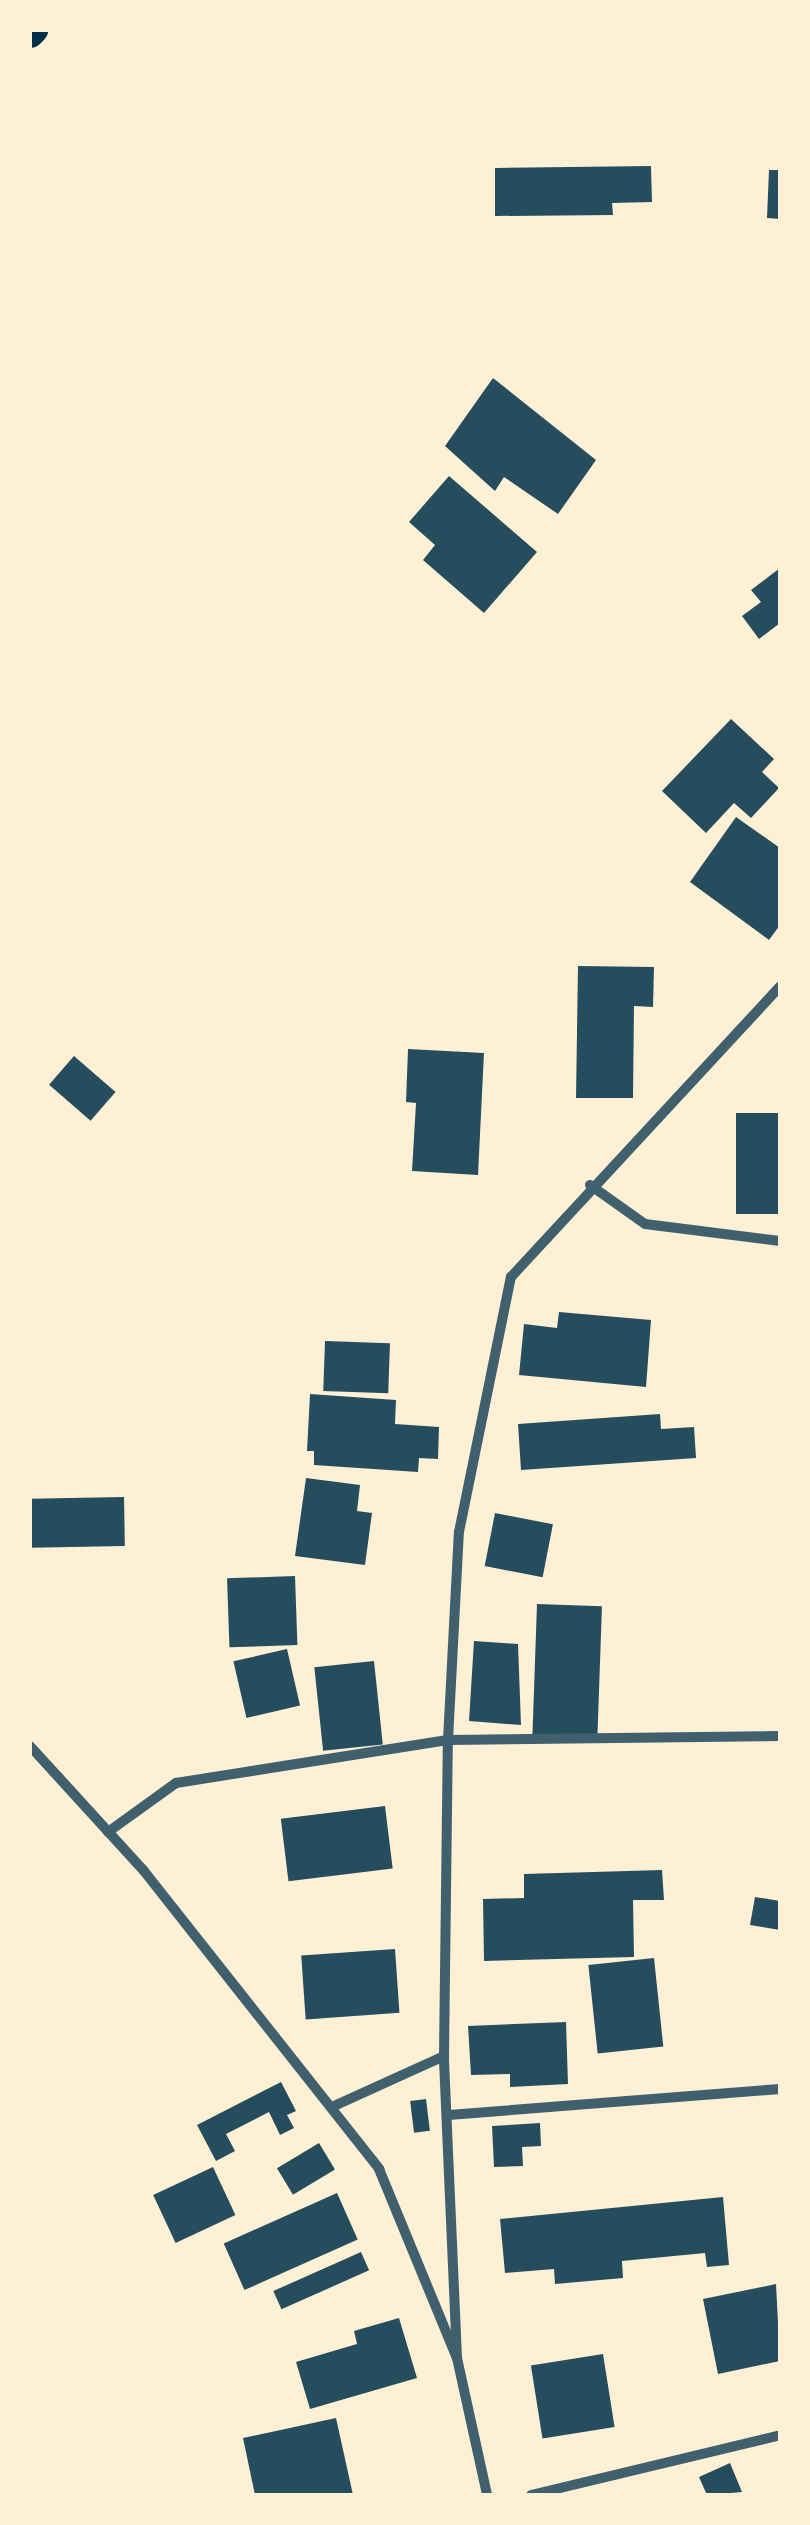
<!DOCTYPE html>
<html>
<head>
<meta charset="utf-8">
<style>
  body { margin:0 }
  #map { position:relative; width:810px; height:2525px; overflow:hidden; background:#fdf0d5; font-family:"Exo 2",sans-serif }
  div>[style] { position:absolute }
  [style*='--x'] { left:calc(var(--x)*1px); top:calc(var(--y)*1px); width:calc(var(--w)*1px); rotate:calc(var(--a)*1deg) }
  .building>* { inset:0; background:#264d5e; transform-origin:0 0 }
  .minor>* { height:10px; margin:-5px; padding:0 5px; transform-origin:5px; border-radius:5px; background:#3f606c }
  .trunk>* { height:28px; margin:-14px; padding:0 14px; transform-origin:14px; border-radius:14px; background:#003049 }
  span { translate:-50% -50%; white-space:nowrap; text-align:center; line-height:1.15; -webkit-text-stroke:8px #fdf0d5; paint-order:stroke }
  .frame { position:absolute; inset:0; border:32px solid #fdf0d5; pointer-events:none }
</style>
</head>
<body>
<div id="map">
  <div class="building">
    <i style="clip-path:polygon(651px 166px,652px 202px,612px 203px,613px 215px,495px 216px,495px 168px)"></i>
    <i style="clip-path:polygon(769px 170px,780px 170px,780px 219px,767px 218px)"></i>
    <i style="clip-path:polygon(493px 378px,596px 460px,558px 514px,504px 477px,495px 491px,445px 446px)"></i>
    <i style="clip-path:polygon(449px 476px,537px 552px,484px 613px,423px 560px,435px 545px,409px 522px)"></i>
    <i style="clip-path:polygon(780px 568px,780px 623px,759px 639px,742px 616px,761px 602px,751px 590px)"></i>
    <i style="clip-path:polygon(731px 719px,774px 759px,762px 772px,779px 788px,751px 818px,734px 803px,706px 833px,662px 791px)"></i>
    <i style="clip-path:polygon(736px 817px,780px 848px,780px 925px,769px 940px,690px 882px)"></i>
    <i style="clip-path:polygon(578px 966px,654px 967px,653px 1007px,634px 1006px,633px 1098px,576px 1098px)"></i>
    <i style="clip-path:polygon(408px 1049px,484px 1053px,478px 1175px,412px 1171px,416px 1103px,406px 1102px)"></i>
    <i style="left:74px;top:1056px;width:55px;height:38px;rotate:41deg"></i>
    <i style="left:780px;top:1113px;width:101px;height:44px;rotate:90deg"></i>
    <i style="clip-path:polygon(559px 1312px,651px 1320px,646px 1387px,519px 1375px,524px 1324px,557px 1328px)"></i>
    <i style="left:325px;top:1341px;width:65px;height:50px;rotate:2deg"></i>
    <i style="clip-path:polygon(310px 1394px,396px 1400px,395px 1424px,439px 1427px,438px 1459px,419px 1458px,418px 1472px,314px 1465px,314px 1451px,307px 1451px)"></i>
    <i style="clip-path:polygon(660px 1414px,661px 1429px,694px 1427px,696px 1458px,521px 1470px,518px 1424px)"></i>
    <i style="clip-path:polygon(306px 1478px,360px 1485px,357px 1511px,372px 1513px,365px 1565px,295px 1556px)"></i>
    <i style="left:124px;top:1497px;width:49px;height:94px;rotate:89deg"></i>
    <i style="left:495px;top:1513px;width:59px;height:54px;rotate:11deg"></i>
    <i style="left:295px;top:1576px;width:69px;height:68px;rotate:88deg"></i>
    <i style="left:537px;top:1604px;width:65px;height:130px;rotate:2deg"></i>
    <i style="clip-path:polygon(474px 1641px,518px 1644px,521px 1725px,469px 1721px)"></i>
    <i style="left:287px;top:1649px;width:58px;height:55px;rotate:77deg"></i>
    <i style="left:374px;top:1661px;width:84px;height:60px;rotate:84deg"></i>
    <i style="left:385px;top:1806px;width:63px;height:105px;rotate:83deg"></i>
    <i style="clip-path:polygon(662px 1870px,664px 1900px,633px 1900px,634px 1957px,484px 1961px,483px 1899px,524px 1898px,524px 1874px)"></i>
    <i style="clip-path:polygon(755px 1897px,780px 1901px,780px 1930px,750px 1925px)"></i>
    <i style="left:395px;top:1949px;width:64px;height:94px;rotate:86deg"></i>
    <i style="left:654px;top:1958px;width:89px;height:66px;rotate:84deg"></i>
    <i style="clip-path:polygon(566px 2022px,568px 2084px,510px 2087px,510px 2074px,471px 2075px,468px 2026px)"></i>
    <i style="clip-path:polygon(281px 2082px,296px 2111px,287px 2115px,294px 2128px,280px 2135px,269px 2112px,226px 2134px,235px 2151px,216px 2161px,197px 2125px)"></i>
    <i style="left:426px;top:2099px;width:32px;height:16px;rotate:83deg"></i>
    <i style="clip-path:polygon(540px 2123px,541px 2146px,522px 2147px,523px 2166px,494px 2167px,492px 2126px)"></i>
    <i style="left:319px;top:2143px;width:31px;height:49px;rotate:59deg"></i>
    <i style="left:213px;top:2167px;width:53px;height:66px;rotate:65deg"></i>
    <i style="left:337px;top:2193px;width:51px;height:124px;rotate:66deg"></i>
    <i style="clip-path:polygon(723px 2197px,729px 2265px,707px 2267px,705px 2253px,622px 2261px,623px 2278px,555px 2284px,554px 2269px,505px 2273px,500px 2219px)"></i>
    <i style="left:361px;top:2252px;width:20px;height:96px;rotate:66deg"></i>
    <i style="clip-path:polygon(776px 2284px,780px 2361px,718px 2374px,703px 2299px)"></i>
    <i style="clip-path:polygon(399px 2318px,417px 2378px,310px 2409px,296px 2362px,357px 2344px,354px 2331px)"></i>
    <i style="left:603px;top:2354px;width:74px;height:73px;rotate:81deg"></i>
    <i style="clip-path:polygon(336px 2418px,353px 2495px,255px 2495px,243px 2438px)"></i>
    <i style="clip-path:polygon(730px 2463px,742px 2492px,707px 2495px,699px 2477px)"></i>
  </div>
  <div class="minor">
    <i style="--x:590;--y:1185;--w:67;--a:35.3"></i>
    <i style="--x:645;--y:1224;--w:136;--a:7.2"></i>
    <i style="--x:30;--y:1746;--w:169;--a:47.6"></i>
    <i style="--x:144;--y:1871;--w:380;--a:51.7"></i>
    <i style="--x:379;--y:2169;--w:204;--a:67.6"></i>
    <i style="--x:457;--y:2358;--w:140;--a:77.6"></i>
    <i style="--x:108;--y:1832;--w:84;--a:-35.8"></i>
    <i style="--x:176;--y:1783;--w:275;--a:-9"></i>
    <i style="--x:448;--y:1740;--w:332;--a:-0.7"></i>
    <i style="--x:334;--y:2106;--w:121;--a:-24.4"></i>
    <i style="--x:449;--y:2115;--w:332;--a:-4.5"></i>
    <i style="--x:457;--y:2358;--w:302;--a:-92.5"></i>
    <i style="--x:444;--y:2056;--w:316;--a:-89.3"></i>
    <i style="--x:448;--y:1740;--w:208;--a:-87"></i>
    <i style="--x:459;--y:1532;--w:260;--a:-78.5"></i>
    <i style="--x:511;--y:1277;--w:396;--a:-47.2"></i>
    <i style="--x:531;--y:2495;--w:256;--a:-13.5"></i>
  </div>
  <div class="trunk">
    <i style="--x:30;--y:34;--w:6;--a:-45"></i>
  </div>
  <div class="frame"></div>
</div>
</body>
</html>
